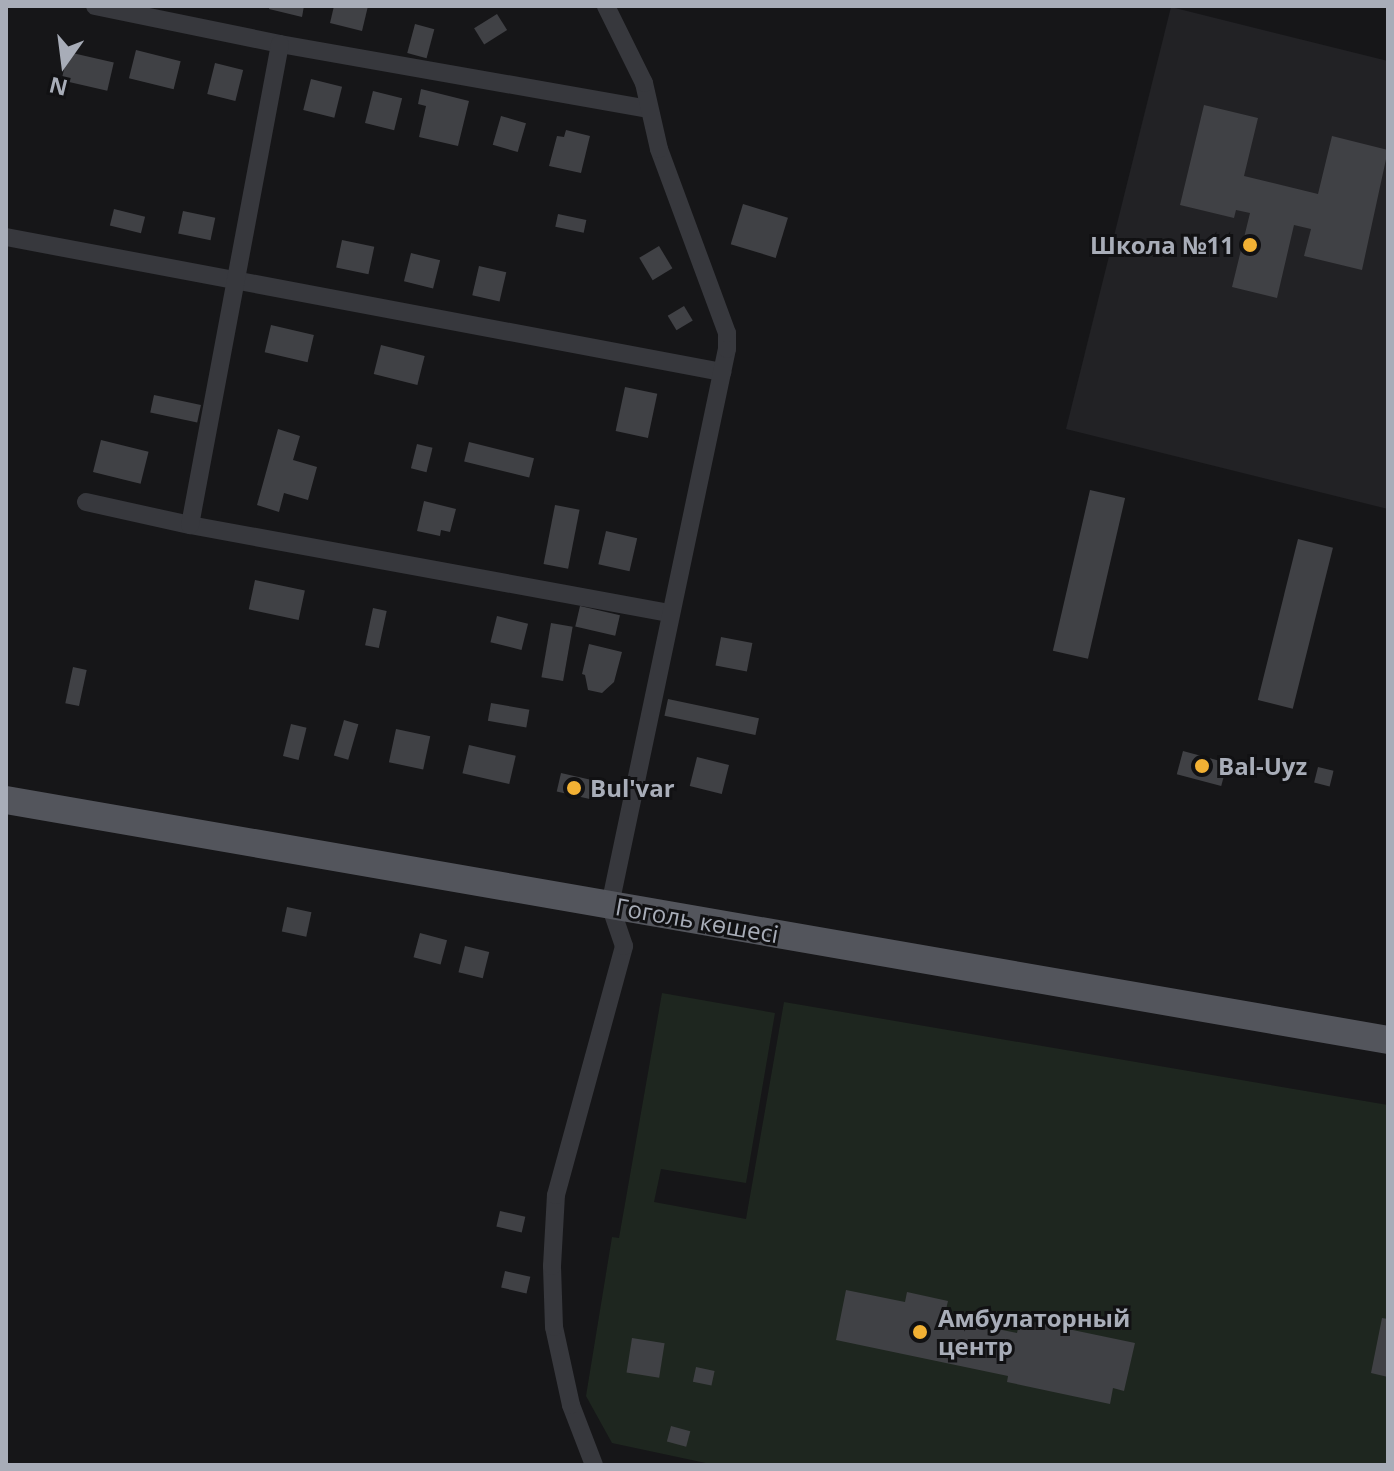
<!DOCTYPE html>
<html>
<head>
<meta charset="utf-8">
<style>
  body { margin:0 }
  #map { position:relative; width:1394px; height:1471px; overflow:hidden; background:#161618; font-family:"Open Sans",sans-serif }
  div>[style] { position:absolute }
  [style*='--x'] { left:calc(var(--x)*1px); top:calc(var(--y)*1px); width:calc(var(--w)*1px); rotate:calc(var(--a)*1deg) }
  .built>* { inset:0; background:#222225 }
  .green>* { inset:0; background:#1e261f }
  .building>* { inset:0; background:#404145; transform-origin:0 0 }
  .street>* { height:18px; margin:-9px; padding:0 9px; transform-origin:9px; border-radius:9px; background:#37383d }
  .primary>* { height:28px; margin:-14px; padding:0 14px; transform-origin:14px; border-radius:14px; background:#53555c }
  .dots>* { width:22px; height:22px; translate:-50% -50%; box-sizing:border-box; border:4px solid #111113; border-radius:50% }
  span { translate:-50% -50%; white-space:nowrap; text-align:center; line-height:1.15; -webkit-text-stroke:6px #111113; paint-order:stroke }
  .poi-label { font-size:24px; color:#a8adb8; font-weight:700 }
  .right { translate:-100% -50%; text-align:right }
  .left { translate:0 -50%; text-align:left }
  .street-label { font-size:24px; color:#a8adb8 }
  .frame { position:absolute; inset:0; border:8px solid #a8adb8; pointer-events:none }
  .north { position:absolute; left:24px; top:24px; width:80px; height:80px; -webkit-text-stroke:6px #111113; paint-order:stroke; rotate:194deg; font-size:22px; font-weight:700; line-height:32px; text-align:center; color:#a8adb8 }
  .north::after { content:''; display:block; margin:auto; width:28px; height:36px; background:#a8adb8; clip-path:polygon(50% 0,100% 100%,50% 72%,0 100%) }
</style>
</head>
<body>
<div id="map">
  <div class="built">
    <i style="clip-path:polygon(1171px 7px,1388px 61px,1388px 509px,1066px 429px)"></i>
  </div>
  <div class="green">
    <i style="clip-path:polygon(662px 993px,775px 1013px,746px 1183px,661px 1169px,654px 1202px,746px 1219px,784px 1002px,1388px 1105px,1388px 1465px,715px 1465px,612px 1443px,586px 1396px,612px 1237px,619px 1238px)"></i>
  </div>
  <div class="building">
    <i style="clip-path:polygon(270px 6px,304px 6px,302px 17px,269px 9px)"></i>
    <i style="clip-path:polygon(334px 6px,368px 6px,362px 31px,330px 23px)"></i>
    <i style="left:497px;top:14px;width:19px;height:27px;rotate:58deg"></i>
    <i style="left:415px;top:24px;width:20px;height:30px;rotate:15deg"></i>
    <i style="left:136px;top:50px;width:46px;height:29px;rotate:14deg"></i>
    <i style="left:68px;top:52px;width:47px;height:29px;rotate:13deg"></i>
    <i style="left:215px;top:63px;width:29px;height:32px;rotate:14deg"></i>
    <i style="left:311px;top:79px;width:32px;height:32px;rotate:14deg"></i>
    <i style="clip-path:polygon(421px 89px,469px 101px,458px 146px,419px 137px,426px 106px,418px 104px)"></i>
    <i style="left:373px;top:91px;width:30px;height:33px;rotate:14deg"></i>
    <i style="clip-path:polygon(1204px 105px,1258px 118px,1244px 176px,1318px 194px,1332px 136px,1388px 150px,1362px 270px,1304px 256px,1311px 229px,1294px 225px,1277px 298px,1232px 287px,1250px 213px,1236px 210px,1234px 218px,1180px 205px)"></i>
    <i style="left:501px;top:116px;width:26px;height:30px;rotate:16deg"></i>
    <i style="clip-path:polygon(566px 130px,590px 136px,581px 173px,549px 166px,557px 136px,564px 137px)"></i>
    <i style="left:743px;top:204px;width:47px;height:42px;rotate:17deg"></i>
    <i style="left:114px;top:209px;width:32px;height:17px;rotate:14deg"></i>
    <i style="left:183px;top:211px;width:33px;height:23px;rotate:12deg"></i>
    <i style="left:558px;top:214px;width:29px;height:13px;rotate:12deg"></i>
    <i style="left:342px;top:240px;width:33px;height:28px;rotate:12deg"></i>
    <i style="left:659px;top:246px;width:26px;height:23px;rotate:59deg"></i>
    <i style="left:411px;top:253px;width:30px;height:29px;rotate:14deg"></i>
    <i style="left:479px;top:266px;width:28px;height:30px;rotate:13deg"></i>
    <i style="left:684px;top:306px;width:17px;height:19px;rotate:59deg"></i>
    <i style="left:271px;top:325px;width:44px;height:28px;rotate:13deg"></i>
    <i style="left:381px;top:345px;width:45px;height:30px;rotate:14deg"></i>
    <i style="left:625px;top:387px;width:33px;height:45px;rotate:12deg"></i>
    <i style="left:154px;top:395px;width:48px;height:18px;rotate:12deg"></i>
    <i style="clip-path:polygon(278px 429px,300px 436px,293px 460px,317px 467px,308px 500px,284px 493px,279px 512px,257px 505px)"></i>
    <i style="left:101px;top:440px;width:49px;height:33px;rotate:14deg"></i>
    <i style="left:469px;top:442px;width:67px;height:20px;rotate:14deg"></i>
    <i style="left:417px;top:444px;width:16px;height:25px;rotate:14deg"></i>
    <i style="left:1090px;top:490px;width:36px;height:165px;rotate:13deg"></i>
    <i style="clip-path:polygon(424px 501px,456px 509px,450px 532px,441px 530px,440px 536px,417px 531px)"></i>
    <i style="left:555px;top:505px;width:25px;height:60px;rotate:11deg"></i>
    <i style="left:606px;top:531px;width:32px;height:34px;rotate:13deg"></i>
    <i style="left:1298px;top:539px;width:36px;height:166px;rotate:14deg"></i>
    <i style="left:255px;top:580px;width:51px;height:30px;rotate:12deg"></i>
    <i style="left:580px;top:606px;width:41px;height:21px;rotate:13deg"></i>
    <i style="left:373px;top:608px;width:14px;height:38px;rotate:12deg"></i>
    <i style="left:497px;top:616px;width:32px;height:27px;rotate:14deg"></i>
    <i style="left:551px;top:623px;width:22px;height:55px;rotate:10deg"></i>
    <i style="left:721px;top:637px;width:32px;height:29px;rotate:11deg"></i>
    <i style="clip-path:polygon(589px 644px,622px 652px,614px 682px,602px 693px,588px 690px,585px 675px,582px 674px)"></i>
    <i style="left:73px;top:667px;width:14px;height:37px;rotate:12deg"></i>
    <i style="left:668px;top:699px;width:93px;height:17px;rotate:12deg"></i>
    <i style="left:491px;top:703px;width:39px;height:18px;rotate:10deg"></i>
    <i style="left:344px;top:720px;width:15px;height:37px;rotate:16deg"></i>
    <i style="left:291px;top:724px;width:16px;height:33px;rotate:14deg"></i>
    <i style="left:396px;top:729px;width:35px;height:34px;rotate:12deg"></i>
    <i style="left:469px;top:745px;width:48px;height:29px;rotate:13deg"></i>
    <i style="left:1183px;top:751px;width:46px;height:24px;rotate:15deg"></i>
    <i style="left:697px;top:757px;width:33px;height:30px;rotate:14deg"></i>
    <i style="left:1318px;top:767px;width:16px;height:16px;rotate:14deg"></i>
    <i style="left:561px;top:773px;width:36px;height:19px;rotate:13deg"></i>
    <i style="left:287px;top:907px;width:25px;height:25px;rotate:12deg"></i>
    <i style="left:420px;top:933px;width:28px;height:25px;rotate:15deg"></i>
    <i style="left:465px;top:946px;width:25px;height:27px;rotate:14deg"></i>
    <i style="left:500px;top:1211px;width:26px;height:16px;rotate:13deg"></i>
    <i style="left:505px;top:1271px;width:26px;height:17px;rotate:13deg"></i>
    <i style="clip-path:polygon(846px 1290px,905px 1302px,907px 1292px,948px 1301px,944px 1318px,1017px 1333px,1020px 1319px,1135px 1343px,1124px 1391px,1113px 1388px,1110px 1404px,1007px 1382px,1008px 1376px,836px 1340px)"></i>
    <i style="clip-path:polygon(1382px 1318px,1388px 1319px,1388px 1377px,1371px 1373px)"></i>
    <i style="left:632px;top:1338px;width:33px;height:35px;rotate:9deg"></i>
    <i style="left:696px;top:1367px;width:19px;height:15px;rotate:12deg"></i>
    <i style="left:671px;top:1426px;width:20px;height:16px;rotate:15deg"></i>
  </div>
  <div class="street">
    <i style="--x:95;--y:6;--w:189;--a:11.6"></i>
    <i style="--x:280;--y:44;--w:375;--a:10"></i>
    <i style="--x:6;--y:237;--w:729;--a:10.68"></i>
    <i style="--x:86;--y:502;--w:107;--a:12.5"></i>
    <i style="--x:190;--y:525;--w:489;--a:10.4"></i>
    <i style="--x:190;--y:525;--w:489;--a:-79.4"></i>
    <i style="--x:594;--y:1465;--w:64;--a:-111"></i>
    <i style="--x:571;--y:1405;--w:80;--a:-102.3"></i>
    <i style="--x:554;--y:1327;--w:61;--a:-91.9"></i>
    <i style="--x:552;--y:1266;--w:71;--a:-86.8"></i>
    <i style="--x:556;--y:1195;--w:258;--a:-74.7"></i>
    <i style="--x:624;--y:946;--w:43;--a:-108.9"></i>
    <i style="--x:610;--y:905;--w:568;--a:-78.12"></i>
    <i style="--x:727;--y:349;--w:16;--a:-90"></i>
    <i style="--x:727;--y:333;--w:196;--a:-110.3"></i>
    <i style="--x:659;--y:149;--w:68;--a:-102.8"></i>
    <i style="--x:644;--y:83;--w:86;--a:-116.3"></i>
  </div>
  <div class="primary">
    <i style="--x:6;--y:800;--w:1403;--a:9.85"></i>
  </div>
  <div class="dots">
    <i style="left:1250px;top:245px;background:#f2b134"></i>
    <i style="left:1202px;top:766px;background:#f2b134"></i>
    <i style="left:574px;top:788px;background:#f2b134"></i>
    <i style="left:920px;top:1332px;background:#f2b134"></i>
  </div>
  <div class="poi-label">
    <span class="right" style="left:1234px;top:245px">Школа №11</span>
    <span class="left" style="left:1218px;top:766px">Bal-Uyz</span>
    <span class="left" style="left:590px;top:788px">Bul'var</span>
    <span class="left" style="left:938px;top:1332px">Амбулаторный<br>центр</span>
  </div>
  <div class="street-label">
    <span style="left:697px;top:920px;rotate:10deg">Гоголь көшесі</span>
  </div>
  <div class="frame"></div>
  <div class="north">N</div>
</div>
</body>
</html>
